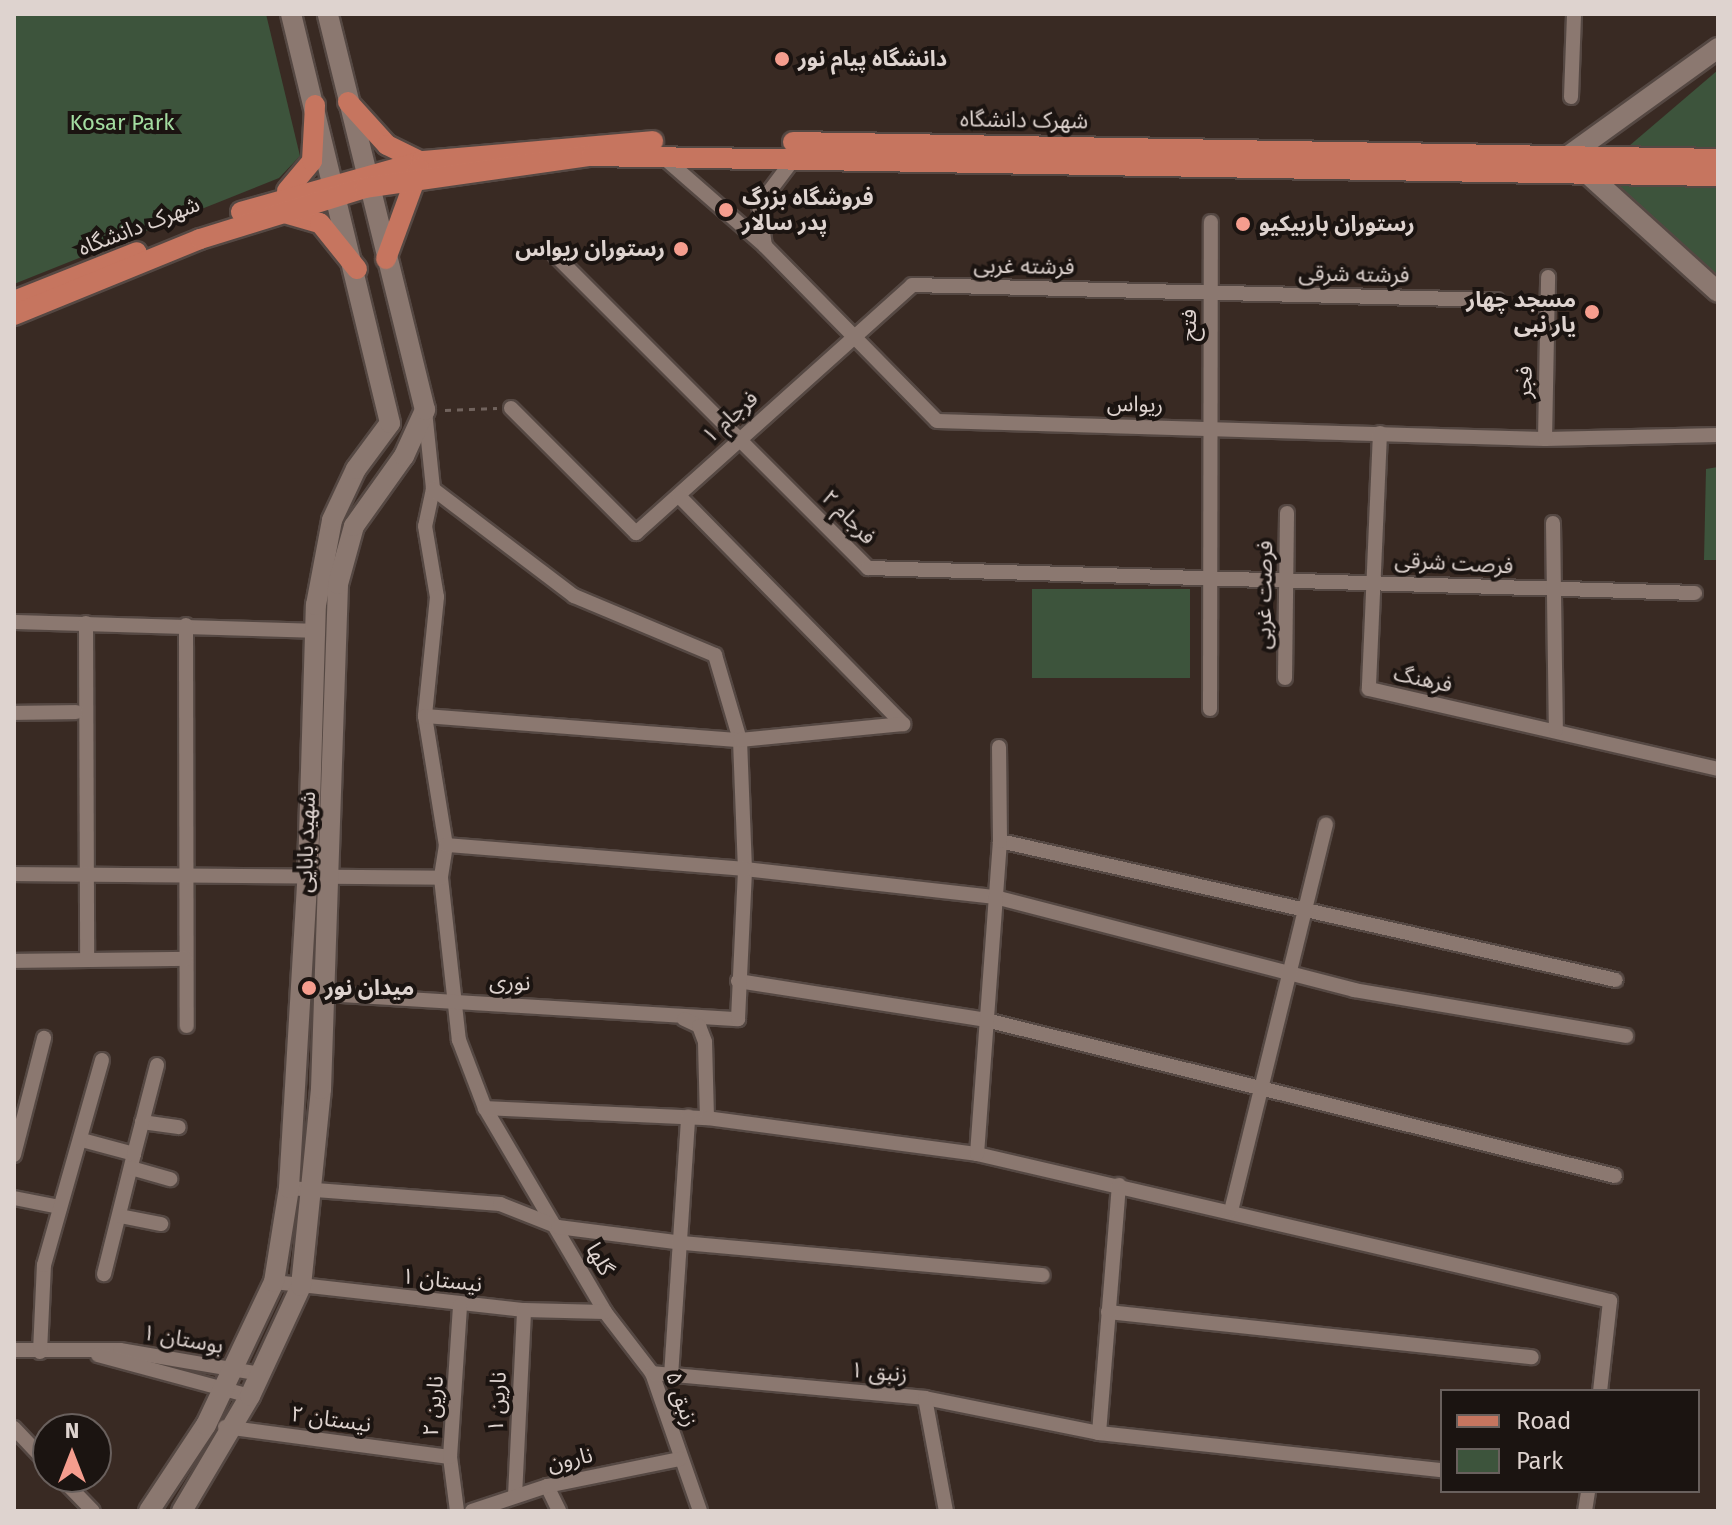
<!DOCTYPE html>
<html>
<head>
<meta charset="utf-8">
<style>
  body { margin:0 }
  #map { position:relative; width:1732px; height:1525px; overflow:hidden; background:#392a23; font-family:"Fira Sans","Noto Sans Arabic",sans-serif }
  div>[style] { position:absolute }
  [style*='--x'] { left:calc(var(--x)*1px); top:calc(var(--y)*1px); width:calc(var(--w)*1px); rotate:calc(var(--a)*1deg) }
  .green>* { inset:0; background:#3d543c; transform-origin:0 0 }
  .path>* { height:3px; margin-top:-1.5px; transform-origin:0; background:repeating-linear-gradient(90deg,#71635d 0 6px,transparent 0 12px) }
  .roads { filter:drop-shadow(2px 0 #554843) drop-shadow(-2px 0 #554843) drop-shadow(0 2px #554843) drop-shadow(0 -2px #554843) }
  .minor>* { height:14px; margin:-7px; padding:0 7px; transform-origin:7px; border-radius:7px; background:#8b7870 }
  .secondary>* { height:20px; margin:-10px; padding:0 10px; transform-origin:10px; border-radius:10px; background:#8b7870 }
  .primary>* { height:20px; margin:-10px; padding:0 10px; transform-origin:10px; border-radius:10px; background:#c6755f }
  .dots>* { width:22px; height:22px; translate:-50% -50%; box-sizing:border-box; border:4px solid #1b1411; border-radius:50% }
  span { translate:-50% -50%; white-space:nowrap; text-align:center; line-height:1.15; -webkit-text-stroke:8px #1b1411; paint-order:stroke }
  .poi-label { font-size:22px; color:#ded3cf; font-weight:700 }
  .left { translate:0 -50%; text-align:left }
  .right { translate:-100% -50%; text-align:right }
  .street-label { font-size:22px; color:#ded3cf }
  .park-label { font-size:22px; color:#a3dca0 }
  .frame { position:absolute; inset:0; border:16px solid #ded3cf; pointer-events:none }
  .legend { position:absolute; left:1440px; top:1389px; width:260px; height:104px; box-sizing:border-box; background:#1b1411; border:2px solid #69605d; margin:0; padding:10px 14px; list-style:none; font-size:24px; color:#ded3cf }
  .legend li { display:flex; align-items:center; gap:16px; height:40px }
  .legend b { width:40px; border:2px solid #69605d }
  .north { position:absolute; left:32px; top:1413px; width:80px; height:80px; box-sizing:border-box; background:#1b1411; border:2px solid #69605d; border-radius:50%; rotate:0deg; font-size:22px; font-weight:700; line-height:32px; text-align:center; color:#ded3cf }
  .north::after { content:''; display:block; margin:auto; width:28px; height:36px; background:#f59d8e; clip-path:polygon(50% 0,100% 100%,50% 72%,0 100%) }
</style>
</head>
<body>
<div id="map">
  <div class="green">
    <i style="clip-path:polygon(14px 14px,266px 14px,300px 156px,279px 178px,14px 284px)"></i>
    <i style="clip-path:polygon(1718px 70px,1718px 151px,1622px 152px)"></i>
    <i style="clip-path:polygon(1615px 185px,1718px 185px,1718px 280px,1715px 278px)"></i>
    <i style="clip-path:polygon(1718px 467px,1718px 560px,1704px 560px,1706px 469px)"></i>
    <i style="left:1032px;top:589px;width:158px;height:89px"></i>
  </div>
  <div class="path">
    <i style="--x:445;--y:410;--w:52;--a:-2.2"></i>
  </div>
  <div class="roads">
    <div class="minor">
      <i style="--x:1571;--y:97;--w:83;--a:-87.9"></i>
      <i style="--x:662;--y:156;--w:137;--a:41.1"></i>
      <i style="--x:765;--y:246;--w:245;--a:45.5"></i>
      <i style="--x:937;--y:421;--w:608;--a:1.7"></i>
      <i style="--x:1545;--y:439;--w:173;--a:-1.3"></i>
      <i style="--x:765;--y:246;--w:41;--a:-98.3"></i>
      <i style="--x:759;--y:205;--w:61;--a:-52.9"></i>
      <i style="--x:555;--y:255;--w:443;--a:45"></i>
      <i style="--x:868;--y:568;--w:827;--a:1.73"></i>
      <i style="--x:511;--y:408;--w:177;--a:45"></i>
      <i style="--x:636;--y:533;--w:371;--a:-41.9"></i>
      <i style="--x:912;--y:285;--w:585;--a:1.47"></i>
      <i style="--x:425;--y:411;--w:78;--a:84.1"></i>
      <i style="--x:433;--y:489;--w:38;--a:102"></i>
      <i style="--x:425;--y:526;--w:72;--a:80.4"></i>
      <i style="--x:437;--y:597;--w:120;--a:95.8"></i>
      <i style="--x:425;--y:716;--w:131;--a:80.8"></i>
      <i style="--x:446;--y:845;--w:33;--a:99"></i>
      <i style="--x:441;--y:878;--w:163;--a:83.7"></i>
      <i style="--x:459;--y:1040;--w:73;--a:69.1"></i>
      <i style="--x:485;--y:1108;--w:237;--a:59.5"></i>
      <i style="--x:605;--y:1312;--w:77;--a:52.4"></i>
      <i style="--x:652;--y:1373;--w:146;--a:70.8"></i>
      <i style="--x:1380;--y:433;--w:256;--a:92.5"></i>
      <i style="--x:1369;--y:689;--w:358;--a:12.9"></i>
      <i style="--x:1545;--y:439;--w:162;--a:-88.9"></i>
      <i style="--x:433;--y:489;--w:177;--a:37.2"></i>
      <i style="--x:574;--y:596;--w:153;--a:22.7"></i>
      <i style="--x:715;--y:655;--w:89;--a:73.6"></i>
      <i style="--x:740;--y:740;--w:129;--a:87.8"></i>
      <i style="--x:745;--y:869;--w:252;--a:6.4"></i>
      <i style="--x:995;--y:897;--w:371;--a:14.5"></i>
      <i style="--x:1354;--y:990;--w:276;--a:9.6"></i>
      <i style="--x:679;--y:496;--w:320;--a:45.5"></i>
      <i style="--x:1553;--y:523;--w:207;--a:89.2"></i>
      <i style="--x:14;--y:622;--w:300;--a:1.7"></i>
      <i style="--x:86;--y:623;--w:337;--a:89.8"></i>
      <i style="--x:186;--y:625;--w:401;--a:89.9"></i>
      <i style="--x:1285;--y:678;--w:165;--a:-89.3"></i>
      <i style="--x:1210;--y:709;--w:487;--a:-89.9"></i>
      <i style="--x:14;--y:713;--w:62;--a:-0.9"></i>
      <i style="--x:425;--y:716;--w:316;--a:4.4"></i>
      <i style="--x:740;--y:740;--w:164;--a:-5.6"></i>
      <i style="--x:1000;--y:841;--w:631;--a:12.72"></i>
      <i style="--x:14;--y:874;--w:427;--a:0.5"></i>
      <i style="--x:14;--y:961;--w:172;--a:-0.7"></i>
      <i style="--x:738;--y:981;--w:247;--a:8.9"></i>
      <i style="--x:982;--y:1019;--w:652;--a:13.93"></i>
      <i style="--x:325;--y:994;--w:414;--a:3.5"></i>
      <i style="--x:738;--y:1019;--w:150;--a:-87.3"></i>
      <i style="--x:745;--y:869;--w:300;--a:-175.4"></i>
      <i style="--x:684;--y:1019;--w:17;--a:25"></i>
      <i style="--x:699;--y:1026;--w:17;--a:69"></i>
      <i style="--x:705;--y:1042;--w:76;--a:88.5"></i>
      <i style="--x:485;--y:1108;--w:222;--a:2.6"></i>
      <i style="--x:707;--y:1118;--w:272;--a:7.6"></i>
      <i style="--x:977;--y:1154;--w:650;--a:13.07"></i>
      <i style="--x:1610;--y:1301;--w:91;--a:96.3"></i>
      <i style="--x:142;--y:1122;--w:37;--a:8"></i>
      <i style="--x:82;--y:1140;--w:54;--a:15.1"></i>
      <i style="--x:134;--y:1154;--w:124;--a:104"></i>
      <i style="--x:134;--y:1154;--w:92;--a:-75.5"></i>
      <i style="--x:977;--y:1154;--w:314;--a:-85.8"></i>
      <i style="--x:1000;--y:841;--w:94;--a:-90.6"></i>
      <i style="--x:14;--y:1155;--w:121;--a:-75.6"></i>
      <i style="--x:131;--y:1168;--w:41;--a:15.8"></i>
      <i style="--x:289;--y:1188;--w:212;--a:4.3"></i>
      <i style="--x:500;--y:1204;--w:62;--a:21.6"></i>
      <i style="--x:558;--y:1227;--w:126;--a:7.3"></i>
      <i style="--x:683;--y:1243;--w:361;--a:5.1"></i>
      <i style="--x:14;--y:1198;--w:47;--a:11.1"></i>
      <i style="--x:1231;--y:1211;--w:398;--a:-76.2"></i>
      <i style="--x:120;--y:1216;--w:42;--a:11"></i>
      <i style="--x:274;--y:1282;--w:252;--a:6.4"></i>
      <i style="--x:524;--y:1310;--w:81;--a:1.4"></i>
      <i style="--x:1108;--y:1312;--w:426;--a:6.1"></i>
      <i style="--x:14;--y:1350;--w:106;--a:0"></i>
      <i style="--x:120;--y:1350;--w:142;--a:9.7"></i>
      <i style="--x:40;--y:1352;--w:87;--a:-87.4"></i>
      <i style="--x:44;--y:1265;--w:213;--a:-74.2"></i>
      <i style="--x:98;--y:1355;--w:157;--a:15.1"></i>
      <i style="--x:652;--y:1373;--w:274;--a:5.2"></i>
      <i style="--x:925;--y:1398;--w:177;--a:11.4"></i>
      <i style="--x:1099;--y:1433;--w:345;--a:6.2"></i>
      <i style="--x:671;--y:1376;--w:260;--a:-86.2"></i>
      <i style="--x:925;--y:1398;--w:115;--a:79.5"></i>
      <i style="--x:225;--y:1427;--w:227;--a:7.6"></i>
      <i style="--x:14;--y:1428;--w:50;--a:46.6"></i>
      <i style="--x:1099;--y:1433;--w:249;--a:-85.4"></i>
      <i style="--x:60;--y:1477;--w:47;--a:45.9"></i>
      <i style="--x:547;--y:1486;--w:28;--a:64"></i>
      <i style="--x:515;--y:1496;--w:186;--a:-87.2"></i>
      <i style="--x:457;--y:1511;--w:54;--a:-97.4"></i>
      <i style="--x:450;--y:1457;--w:152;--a:-86.2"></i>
      <i style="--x:472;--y:1511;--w:79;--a:-18.4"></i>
      <i style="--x:547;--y:1486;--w:136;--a:-11.5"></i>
      <i style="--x:1585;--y:1511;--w:20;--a:-81"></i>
    </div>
    <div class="secondary">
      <i style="--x:1718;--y:48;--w:185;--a:144.2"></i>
      <i style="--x:1568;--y:156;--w:202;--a:42.2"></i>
      <i style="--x:149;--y:1511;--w:103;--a:-56.5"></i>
      <i style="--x:206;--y:1425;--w:158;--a:-64.6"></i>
      <i style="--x:274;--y:1282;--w:95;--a:-80.9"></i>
      <i style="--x:289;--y:1188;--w:318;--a:-86.6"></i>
      <i style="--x:308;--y:871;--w:266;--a:-88.3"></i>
      <i style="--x:316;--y:605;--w:86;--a:-79.3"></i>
      <i style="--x:332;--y:520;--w:56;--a:-64.8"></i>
      <i style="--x:356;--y:469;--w:57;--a:-53.5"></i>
      <i style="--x:390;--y:423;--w:421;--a:-103.6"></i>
      <i style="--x:182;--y:1511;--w:134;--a:-59.4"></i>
      <i style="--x:250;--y:1396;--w:121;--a:-65.1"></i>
      <i style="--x:301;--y:1286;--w:198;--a:-84.2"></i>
      <i style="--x:321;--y:1089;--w:505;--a:-88.07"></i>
      <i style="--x:338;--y:584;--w:60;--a:-74.6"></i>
      <i style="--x:354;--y:526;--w:86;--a:-54.5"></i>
      <i style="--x:404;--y:456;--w:51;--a:-65.5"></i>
      <i style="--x:425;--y:410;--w:408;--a:-103.8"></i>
    </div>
    <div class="primary">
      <i style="--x:348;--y:102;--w:58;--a:47.8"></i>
      <i style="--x:387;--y:145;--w:34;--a:26"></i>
      <i style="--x:793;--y:142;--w:925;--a:1.05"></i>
      <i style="--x:287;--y:191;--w:39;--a:-50"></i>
      <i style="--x:312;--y:161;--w:56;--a:-86.9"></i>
      <i style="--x:241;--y:212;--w:188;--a:-15.7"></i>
      <i style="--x:422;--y:161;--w:232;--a:-4.9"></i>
      <i style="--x:284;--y:213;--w:37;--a:16"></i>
      <i style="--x:320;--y:223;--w:59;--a:51.2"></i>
      <i style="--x:386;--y:259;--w:96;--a:-69.9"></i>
      <i style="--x:14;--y:301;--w:132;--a:-21.7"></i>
      <i style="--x:14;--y:315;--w:201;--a:-22.2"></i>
      <i style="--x:200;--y:239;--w:173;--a:-17.2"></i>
      <i style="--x:365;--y:188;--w:228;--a:-8.1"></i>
      <i style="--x:591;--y:156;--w:1127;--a:1.02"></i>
    </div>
  </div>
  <div class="dots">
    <i style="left:782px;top:59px;background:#f59d8e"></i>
    <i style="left:726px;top:210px;background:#f59d8e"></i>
    <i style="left:1243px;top:224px;background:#f59d8e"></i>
    <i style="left:681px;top:249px;background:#f59d8e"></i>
    <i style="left:1592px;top:312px;background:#f59d8e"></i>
    <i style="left:309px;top:988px;background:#f59d8e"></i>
  </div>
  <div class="poi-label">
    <span class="left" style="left:798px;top:59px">دانشگاه پیام نور</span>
    <span class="left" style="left:742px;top:210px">فروشگاه بزرگ<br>پدر سالار</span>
    <span class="left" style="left:1259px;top:224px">رستوران باربیکیو</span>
    <span class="right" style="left:665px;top:249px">رستوران ریواس</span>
    <span class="right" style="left:1576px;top:312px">مسجد چهار<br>یار نبی</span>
    <span class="left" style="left:325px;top:988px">میدان نور</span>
  </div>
  <div class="street-label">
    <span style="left:1024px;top:120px;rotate:1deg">شهرک دانشگاه</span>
    <span style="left:139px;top:226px;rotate:-21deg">شهرک دانشگاه</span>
    <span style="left:1024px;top:266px;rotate:1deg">فرشته غربی</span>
    <span style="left:1354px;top:274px;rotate:1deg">فرشته شرقی</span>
    <span style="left:1189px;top:325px;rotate:-90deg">فتح</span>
    <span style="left:1524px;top:382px;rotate:-89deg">فجر</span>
    <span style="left:1135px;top:404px;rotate:1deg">ریواس</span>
    <span style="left:730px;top:417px;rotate:-42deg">فرجام ۱</span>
    <span style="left:849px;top:517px;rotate:46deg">فرجام ۲</span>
    <span style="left:1454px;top:563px;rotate:3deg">فرصت شرقی</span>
    <span style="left:1264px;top:595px;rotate:-89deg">فرصت غربی</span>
    <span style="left:1423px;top:679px;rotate:12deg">فرهنگ</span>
    <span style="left:306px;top:842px;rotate:-88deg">شهید بابایی</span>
    <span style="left:510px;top:982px;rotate:3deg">نوری</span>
    <span style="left:600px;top:1259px;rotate:61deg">گلها</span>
    <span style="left:442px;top:1280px;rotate:6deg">نیستان ۱</span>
    <span style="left:183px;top:1339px;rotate:10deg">بوستان ۱</span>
    <span style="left:879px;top:1372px;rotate:5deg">زنبق ۱</span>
    <span style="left:682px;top:1399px;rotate:71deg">زنبق ۵</span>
    <span style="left:497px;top:1402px;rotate:-87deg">نارین ۱</span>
    <span style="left:433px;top:1406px;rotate:-85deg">نارین ۲</span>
    <span style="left:331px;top:1419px;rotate:8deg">نیستان ۲</span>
    <span style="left:570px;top:1459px;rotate:-12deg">نارون</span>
  </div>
  <div class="park-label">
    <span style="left:122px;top:123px">Kosar Park</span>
  </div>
  <div class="frame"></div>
  <ul class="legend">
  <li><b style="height:10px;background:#c6755f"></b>Road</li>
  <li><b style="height:22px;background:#3d543c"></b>Park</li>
  </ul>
  <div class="north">N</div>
</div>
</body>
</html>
